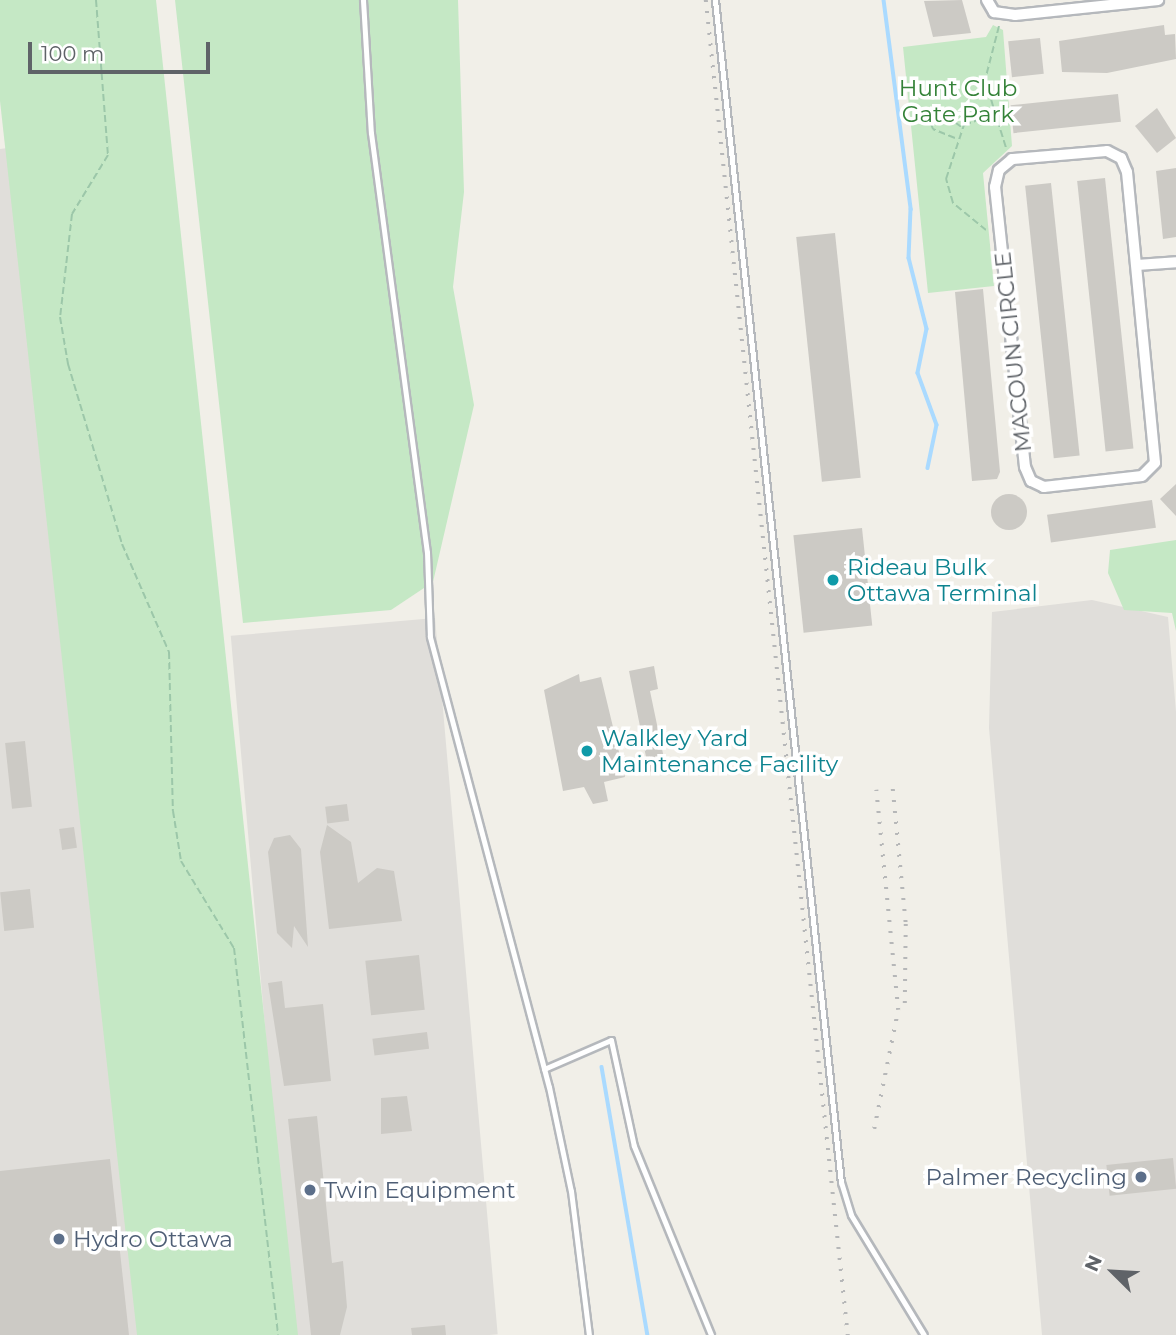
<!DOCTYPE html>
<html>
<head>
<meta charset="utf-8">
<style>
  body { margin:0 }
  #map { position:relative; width:1176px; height:1335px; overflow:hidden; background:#f1efe8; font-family:Montserrat,sans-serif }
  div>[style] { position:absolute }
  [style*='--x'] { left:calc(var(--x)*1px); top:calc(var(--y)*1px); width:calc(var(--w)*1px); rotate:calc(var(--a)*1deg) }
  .industrial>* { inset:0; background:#e0deda; transform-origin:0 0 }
  .green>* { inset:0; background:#c5e8c5 }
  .stream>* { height:3.5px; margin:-1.75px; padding:0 1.75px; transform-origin:1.75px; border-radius:1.75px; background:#aadaff }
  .building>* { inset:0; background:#cccac5; transform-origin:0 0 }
  .round { border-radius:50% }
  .path>* { height:2px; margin-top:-1px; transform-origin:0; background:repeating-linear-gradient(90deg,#9cc7a9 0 7px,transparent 0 10.5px) }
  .roads { filter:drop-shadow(2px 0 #b5b8bc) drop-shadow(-2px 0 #b5b8bc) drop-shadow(0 2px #b5b8bc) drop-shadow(0 -2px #b5b8bc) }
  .service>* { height:5px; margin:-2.5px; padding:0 2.5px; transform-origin:2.5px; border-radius:2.5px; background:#fff }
  .minor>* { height:10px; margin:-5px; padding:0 5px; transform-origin:5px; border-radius:5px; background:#fff }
  .rail>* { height:3.5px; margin-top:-1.75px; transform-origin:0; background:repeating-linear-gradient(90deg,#b6b7b8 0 2px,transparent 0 11px) }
  .dots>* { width:19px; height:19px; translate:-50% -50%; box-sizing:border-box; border:4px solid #fff; border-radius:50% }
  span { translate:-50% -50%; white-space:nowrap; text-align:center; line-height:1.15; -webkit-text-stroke:7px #fff; paint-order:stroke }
  .park-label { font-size:23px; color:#348238 }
  .street-label { font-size:23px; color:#5f6368 }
  .culture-label { font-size:23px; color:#0d838f }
  .left { translate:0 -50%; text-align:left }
  .service-label { font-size:23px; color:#4e5e75 }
  .right { translate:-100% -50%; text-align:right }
  .north { position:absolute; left:1078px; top:1237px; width:70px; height:70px; -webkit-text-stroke:5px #fff; paint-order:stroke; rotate:294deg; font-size:19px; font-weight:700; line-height:28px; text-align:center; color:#5f6368 }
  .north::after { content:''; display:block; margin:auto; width:24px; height:32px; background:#5f6368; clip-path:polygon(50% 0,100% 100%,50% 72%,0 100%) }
  .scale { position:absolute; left:28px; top:42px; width:182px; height:32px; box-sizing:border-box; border:4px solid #5f6368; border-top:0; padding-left:9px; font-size:21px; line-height:24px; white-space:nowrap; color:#5f6368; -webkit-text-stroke:5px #fff; paint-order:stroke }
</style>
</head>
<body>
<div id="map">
  <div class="industrial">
    <i style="clip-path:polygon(15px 147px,146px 1335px,0 1335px,0 149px)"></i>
    <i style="clip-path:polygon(1092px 600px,1168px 617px,1176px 712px,1176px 1335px,1042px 1335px,989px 728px,992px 612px)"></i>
    <i style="left:435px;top:618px;width:719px;height:205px;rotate:85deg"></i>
  </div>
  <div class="green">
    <i style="clip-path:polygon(0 0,156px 0,298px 1335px,137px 1335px,0 101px)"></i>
    <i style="clip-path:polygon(175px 0,458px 0,464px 192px,453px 287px,474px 405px,433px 582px,391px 610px,243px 623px)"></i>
    <i style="clip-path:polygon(993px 25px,1003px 30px,1012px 146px,983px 173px,994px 286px,928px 293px,903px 47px,986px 37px)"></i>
    <i style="clip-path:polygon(1176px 540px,1176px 631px,1172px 613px,1124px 610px,1108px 573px,1110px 550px)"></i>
  </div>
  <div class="stream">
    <i style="--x:884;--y:0;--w:211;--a:82.6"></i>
    <i style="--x:911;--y:209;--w:49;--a:92.3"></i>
    <i style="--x:909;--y:258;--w:73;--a:75.8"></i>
    <i style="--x:927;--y:329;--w:45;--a:101.6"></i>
    <i style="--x:918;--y:373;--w:55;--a:69.9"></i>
    <i style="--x:937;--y:425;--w:44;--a:101.8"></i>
    <i style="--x:602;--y:1067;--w:272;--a:80.3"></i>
  </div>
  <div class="building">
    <i style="clip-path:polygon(962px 0,971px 33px,933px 37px,924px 1px)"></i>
    <i style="clip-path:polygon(1164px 25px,1165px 35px,1175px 34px,1176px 59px,1107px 73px,1062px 72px,1059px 41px)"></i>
    <i style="left:1040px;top:38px;width:36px;height:32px;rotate:84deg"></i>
    <i style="left:1118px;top:94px;width:28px;height:108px;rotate:84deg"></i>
    <i style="clip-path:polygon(1157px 108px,1176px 138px,1157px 153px,1135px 126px)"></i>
    <i style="clip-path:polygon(1176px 168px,1176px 237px,1163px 239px,1156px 171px)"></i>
    <i style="left:1105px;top:178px;width:272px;height:28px;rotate:84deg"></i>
    <i style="left:1051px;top:183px;width:274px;height:26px;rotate:84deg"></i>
    <i style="left:835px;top:233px;width:246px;height:39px;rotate:84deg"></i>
    <i style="clip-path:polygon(983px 289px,1000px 472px,997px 479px,972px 481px,955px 292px)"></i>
    <i style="clip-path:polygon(1176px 484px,1176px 516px,1160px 499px)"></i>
    <i class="round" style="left:991px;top:494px;width:36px;height:36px"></i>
    <i style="left:1152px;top:500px;width:28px;height:106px;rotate:82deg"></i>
    <i style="left:862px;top:528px;width:98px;height:69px;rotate:84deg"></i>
    <i style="clip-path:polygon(654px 666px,658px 689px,650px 691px,666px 768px,649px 772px,629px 671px)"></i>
    <i style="clip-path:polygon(579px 674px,580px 682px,601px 677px,625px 777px,604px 782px,608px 801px,593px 804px,584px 787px,563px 791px,544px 690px)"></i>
    <i style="left:25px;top:741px;width:66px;height:20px;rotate:84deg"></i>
    <i style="left:347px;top:804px;width:17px;height:22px;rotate:83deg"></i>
    <i style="clip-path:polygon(327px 825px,351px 842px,358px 883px,377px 868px,394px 871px,402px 921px,329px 929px,320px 852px)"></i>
    <i style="left:74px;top:827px;width:21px;height:15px;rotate:82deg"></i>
    <i style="clip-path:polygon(290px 835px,301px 849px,308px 947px,294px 926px,292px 948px,277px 933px,268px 852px,274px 838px)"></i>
    <i style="left:30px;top:889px;width:39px;height:30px;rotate:84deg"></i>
    <i style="left:419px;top:955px;width:55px;height:54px;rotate:84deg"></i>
    <i style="clip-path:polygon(282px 981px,285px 1008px,323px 1004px,331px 1081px,284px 1086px,268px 983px)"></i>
    <i style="left:427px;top:1032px;width:17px;height:55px;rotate:83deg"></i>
    <i style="clip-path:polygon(407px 1096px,412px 1131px,381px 1134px,381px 1098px)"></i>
    <i style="clip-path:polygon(317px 1116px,332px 1263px,343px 1261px,347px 1307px,340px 1335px,311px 1335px,288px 1119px)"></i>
    <i style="left:1173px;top:1158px;width:31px;height:67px;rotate:84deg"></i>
    <i style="clip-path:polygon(110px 1159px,129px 1335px,0 1335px,0 1171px)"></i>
    <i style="clip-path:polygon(445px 1325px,446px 1335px,412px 1335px,411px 1328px)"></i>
  </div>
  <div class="path">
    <i style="--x:96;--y:0;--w:155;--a:85.6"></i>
    <i style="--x:108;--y:155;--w:69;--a:121.4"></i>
    <i style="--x:72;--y:214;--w:104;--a:96.6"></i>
    <i style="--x:60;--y:317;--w:48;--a:80.3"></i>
    <i style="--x:68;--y:364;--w:188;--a:73.3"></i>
    <i style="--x:122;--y:544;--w:118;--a:66.5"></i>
    <i style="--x:169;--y:652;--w:159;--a:88.6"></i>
    <i style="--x:173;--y:811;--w:51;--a:80.9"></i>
    <i style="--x:181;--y:861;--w:102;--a:58.7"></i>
    <i style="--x:234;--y:948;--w:389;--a:83.5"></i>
    <i style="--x:999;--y:26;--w:56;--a:104.5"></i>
    <i style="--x:985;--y:80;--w:71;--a:72.8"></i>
    <i style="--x:955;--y:138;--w:24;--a:-158"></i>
    <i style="--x:933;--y:129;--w:16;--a:-112"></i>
    <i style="--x:927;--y:114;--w:12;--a:-20"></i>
    <i style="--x:938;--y:110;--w:29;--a:36"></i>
    <i style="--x:986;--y:230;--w:43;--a:-140.7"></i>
    <i style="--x:953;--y:203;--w:25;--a:-106"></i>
    <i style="--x:946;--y:179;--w:57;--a:-71.6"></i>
    <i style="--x:964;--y:125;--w:33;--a:-20"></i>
  </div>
  <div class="roads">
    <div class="service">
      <i style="--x:363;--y:0;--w:133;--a:86.6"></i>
      <i style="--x:371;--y:133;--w:423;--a:82.4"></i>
      <i style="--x:427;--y:552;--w:85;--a:88"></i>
      <i style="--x:430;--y:637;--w:465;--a:75.2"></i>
      <i style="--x:549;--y:1087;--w:106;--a:78.1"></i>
      <i style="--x:571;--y:1191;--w:145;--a:82.9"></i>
      <i style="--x:715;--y:0;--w:1189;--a:83.92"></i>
      <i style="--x:841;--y:1182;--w:34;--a:73"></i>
      <i style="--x:851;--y:1215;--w:140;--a:58.7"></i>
      <i style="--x:544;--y:1069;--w:73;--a:-23.4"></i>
      <i style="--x:611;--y:1040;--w:108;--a:77.8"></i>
      <i style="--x:634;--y:1146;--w:204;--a:67.8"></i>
    </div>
    <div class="minor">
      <i style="--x:987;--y:0;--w:14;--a:60"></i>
      <i style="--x:994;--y:12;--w:21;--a:8"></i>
      <i style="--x:1015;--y:15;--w:144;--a:-6"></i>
      <i style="--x:1107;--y:151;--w:16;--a:27"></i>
      <i style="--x:1121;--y:158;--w:15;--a:67"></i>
      <i style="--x:1127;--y:172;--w:292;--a:84.5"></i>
      <i style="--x:1155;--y:463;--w:18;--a:135"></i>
      <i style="--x:1142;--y:476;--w:99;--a:173.6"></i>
      <i style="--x:1044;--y:487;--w:14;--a:-155"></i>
      <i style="--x:1031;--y:481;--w:15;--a:-113"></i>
      <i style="--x:1025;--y:467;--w:282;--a:-96.1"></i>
      <i style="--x:995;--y:187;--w:17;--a:-77"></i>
      <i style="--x:999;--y:170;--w:17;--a:-40"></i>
      <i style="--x:1012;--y:159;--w:95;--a:-4.8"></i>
      <i style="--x:1137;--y:265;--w:39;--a:-4"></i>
    </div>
  </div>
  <div class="rail">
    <i style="--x:706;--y:0;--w:1343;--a:83.93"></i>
    <i style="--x:893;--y:789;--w:136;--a:84.5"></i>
    <i style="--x:906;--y:924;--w:86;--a:90.7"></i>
    <i style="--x:874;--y:1129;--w:121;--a:-78.6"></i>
    <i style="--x:898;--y:1010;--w:221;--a:-95.7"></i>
  </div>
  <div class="dots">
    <i style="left:833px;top:580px;background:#0f9aa8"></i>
    <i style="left:587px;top:751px;background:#0f9aa8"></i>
    <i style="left:1141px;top:1177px;background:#5c6f8a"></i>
    <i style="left:310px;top:1190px;background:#5c6f8a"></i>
    <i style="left:59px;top:1239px;background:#5c6f8a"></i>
  </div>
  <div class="park-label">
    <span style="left:958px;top:101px">Hunt Club<br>Gate Park</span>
  </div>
  <div class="street-label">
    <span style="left:1013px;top:352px;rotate:-96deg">MACOUN CIRCLE</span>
  </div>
  <div class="culture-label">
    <span class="left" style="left:847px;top:580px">Rideau Bulk<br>Ottawa Terminal</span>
    <span class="left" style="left:601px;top:751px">Walkley Yard<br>Maintenance Facility</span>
  </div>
  <div class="service-label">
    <span class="right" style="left:1127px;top:1177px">Palmer Recycling</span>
    <span class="left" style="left:324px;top:1190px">Twin Equipment</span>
    <span class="left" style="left:73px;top:1239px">Hydro Ottawa</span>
  </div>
  <div class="north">N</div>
  <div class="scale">100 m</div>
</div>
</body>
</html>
